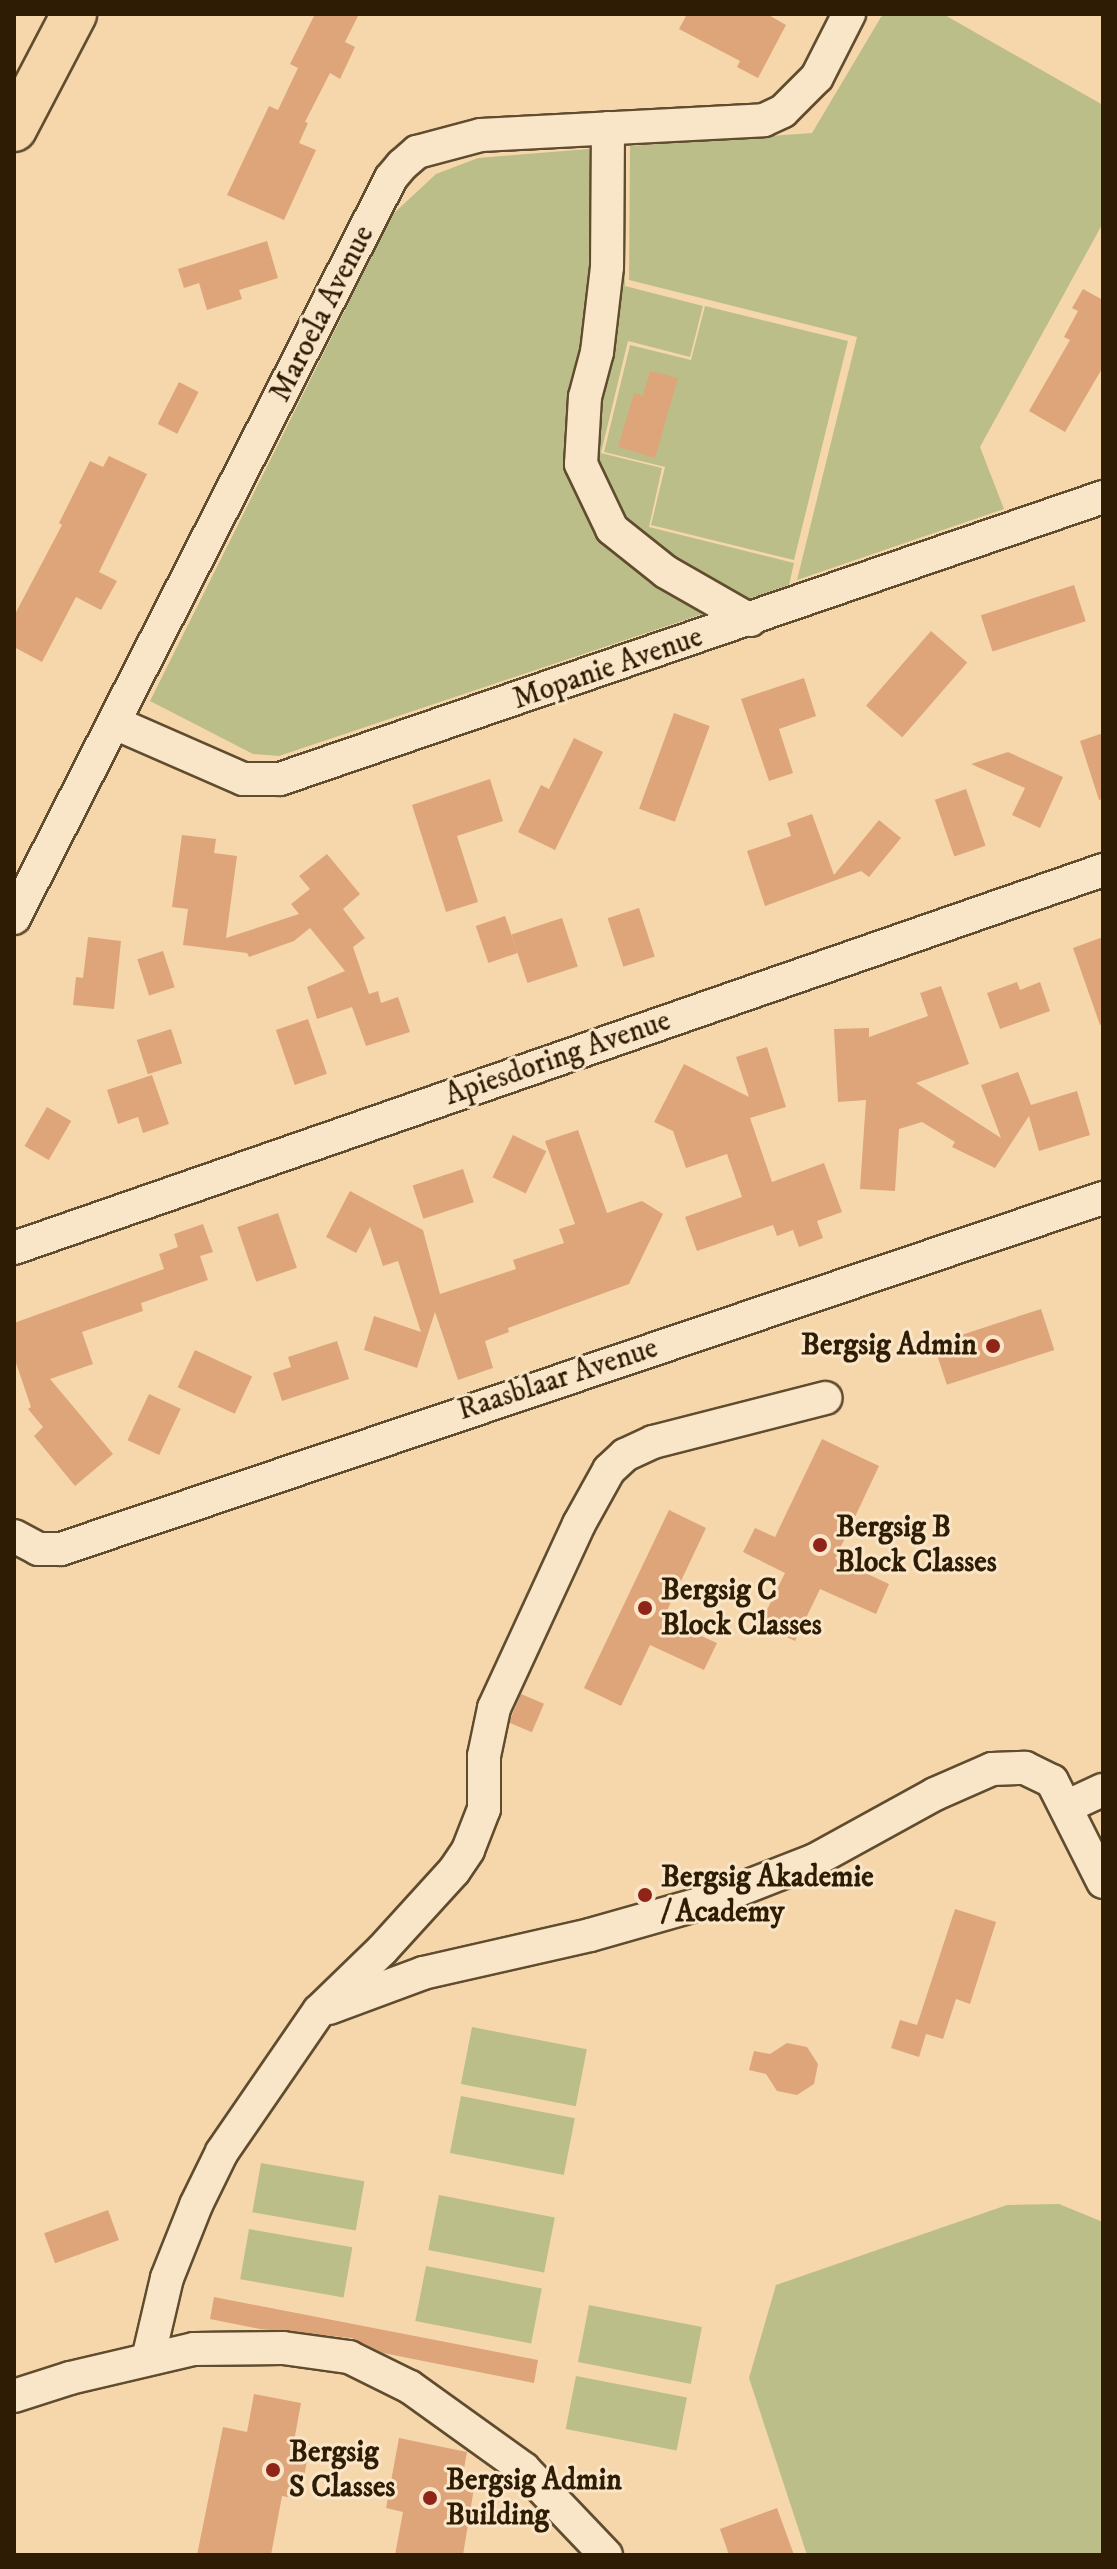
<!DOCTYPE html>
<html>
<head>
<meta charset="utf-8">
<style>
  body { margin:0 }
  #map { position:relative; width:1117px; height:2569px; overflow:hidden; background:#f6d7ab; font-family:"IM FELL DW Pica",serif }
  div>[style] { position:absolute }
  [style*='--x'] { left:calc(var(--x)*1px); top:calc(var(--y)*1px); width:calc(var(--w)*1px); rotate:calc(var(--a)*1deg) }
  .green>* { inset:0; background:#bcbe89; transform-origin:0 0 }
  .building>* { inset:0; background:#dea57a; transform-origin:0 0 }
  .roads { filter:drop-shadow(2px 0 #604c2e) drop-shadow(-2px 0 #604c2e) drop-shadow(0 2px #604c2e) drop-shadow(0 -2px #604c2e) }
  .minor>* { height:32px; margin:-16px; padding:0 16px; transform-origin:16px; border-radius:16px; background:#f9e5c8 }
  .highway>* { height:44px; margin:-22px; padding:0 22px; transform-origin:22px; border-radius:22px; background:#f6d7ab }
  .dots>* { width:22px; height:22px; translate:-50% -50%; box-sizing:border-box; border:4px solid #f9e5c8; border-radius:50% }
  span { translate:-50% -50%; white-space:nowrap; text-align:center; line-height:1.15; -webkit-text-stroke:6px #f9e5c8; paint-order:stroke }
  .street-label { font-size:30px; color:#2e1d04 }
  .poi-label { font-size:30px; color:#2e1d04; font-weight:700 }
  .right { translate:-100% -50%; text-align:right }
  .left { translate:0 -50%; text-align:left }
  .frame { position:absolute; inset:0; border:16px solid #2e1d04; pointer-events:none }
</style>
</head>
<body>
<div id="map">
  <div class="green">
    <i style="clip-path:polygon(886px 14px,943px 14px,1103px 105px,1103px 223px,980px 447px,1004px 509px,797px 580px,857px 337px,629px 280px,630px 146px,812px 133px,881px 17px)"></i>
    <i style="clip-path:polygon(624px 146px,625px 286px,703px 306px,690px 357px,628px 341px,601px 453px,662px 468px,649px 527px,794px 563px,789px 585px,279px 756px,253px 754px,150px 701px,393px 214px,436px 174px,478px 158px)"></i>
    <i style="clip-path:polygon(705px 306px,848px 341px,794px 560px,651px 525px,665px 467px,604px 452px,630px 345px,691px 360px)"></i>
    <i style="left:472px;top:2027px;width:117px;height:58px;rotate:11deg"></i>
    <i style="left:461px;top:2096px;width:116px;height:58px;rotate:11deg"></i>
    <i style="left:261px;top:2163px;width:105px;height:50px;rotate:10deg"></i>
    <i style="left:439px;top:2195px;width:118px;height:56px;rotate:11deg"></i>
    <i style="clip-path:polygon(1059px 2204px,1103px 2222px,1103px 2555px,807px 2555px,749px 2378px,776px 2285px,1007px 2205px)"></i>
    <i style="left:249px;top:2229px;width:105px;height:51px;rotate:10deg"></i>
    <i style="left:426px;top:2266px;width:118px;height:56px;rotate:11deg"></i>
    <i style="left:589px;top:2305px;width:115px;height:58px;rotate:11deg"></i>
    <i style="left:576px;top:2376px;width:113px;height:54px;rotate:11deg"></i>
  </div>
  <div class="building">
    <i style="clip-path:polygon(315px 14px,359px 14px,345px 42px,355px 47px,340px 79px,330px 73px,305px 122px,308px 123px,299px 143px,316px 150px,284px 220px,227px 195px,269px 106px,278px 110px,298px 68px,290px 64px)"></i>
    <i style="clip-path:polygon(687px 14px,767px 14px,786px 25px,758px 78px,737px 67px,740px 61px,679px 29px)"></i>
    <i style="clip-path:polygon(267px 241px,278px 278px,239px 290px,242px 299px,207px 310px,199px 283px,184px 288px,178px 269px)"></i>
    <i style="clip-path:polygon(1083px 289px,1103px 300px,1103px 367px,1065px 432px,1029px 411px,1070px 340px,1064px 337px,1078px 311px,1072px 308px)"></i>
    <i style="clip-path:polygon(650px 371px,678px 378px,655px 458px,618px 447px,634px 393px,643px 396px)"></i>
    <i style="left:179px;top:382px;width:22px;height:47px;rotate:27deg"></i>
    <i style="clip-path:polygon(109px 456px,147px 474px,99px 572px,117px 581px,101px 610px,76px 597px,42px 662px,14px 647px,14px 616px,62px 525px,59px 523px,90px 461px,103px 467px)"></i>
    <i style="left:1074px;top:585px;width:38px;height:98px;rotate:72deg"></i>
    <i style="left:931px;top:631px;width:48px;height:99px;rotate:41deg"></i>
    <i style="clip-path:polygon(804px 678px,816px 716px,779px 729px,793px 773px,769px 781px,741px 699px)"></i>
    <i style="left:674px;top:713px;width:38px;height:102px;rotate:20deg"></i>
    <i style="clip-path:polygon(1103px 733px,1103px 799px,1099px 800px,1080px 741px)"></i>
    <i style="clip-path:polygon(574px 738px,603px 752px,555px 850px,518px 832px,541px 785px,549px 789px)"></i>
    <i style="clip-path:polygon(1008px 752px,1063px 777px,1040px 828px,1012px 815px,1025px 788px,971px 764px)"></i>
    <i style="clip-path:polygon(490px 779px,503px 821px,457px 836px,478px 902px,446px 912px,412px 805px)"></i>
    <i style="left:966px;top:789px;width:60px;height:33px;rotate:71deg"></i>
    <i style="clip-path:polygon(812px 814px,834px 875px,879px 820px,901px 838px,869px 877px,861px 871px,765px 906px,747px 851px,791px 836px,787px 823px)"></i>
    <i style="clip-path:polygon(182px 835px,216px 839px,214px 853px,237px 856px,226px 938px,299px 914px,291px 904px,310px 889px,299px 876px,327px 854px,360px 894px,343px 909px,365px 938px,353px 947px,369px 994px,378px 991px,381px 1003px,398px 997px,410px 1032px,366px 1046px,352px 1007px,317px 1019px,307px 987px,345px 971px,310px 928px,294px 941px,249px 957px,247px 953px,183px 945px,188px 909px,172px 907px)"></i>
    <i style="left:639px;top:908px;width:51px;height:33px;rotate:72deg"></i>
    <i style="left:505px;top:916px;width:39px;height:31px;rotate:71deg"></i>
    <i style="left:562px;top:918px;width:51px;height:53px;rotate:72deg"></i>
    <i style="clip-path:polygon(88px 937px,121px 941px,114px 1009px,73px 1005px,76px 977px,83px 978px)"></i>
    <i style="clip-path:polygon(1103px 937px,1103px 1024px,1100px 1025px,1073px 948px)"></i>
    <i style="left:163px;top:951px;width:38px;height:27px;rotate:72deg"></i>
    <i style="clip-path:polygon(1017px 982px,1020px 990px,1040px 982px,1050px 1011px,1000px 1029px,987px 993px)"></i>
    <i style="clip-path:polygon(941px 986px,969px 1064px,916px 1083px,1001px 1138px,981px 1085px,1018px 1072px,1031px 1105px,1077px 1091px,1090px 1135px,1039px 1151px,1029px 1116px,995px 1168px,952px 1147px,955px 1142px,922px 1122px,899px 1129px,895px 1191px,860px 1189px,866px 1100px,838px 1102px,834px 1029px,869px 1028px,869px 1037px,928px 1016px,920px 993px)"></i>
    <i style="left:308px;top:1019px;width:58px;height:34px;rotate:71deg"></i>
    <i style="left:171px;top:1029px;width:36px;height:36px;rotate:72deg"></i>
    <i style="clip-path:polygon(767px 1047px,786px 1107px,750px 1118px,772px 1182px,824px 1163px,842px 1212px,817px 1221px,823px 1238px,799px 1247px,793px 1230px,777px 1236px,773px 1225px,697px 1251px,685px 1217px,742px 1197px,727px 1154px,686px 1168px,673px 1131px,654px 1122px,684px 1064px,749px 1097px,736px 1057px)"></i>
    <i style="clip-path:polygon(152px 1075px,169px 1124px,143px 1133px,138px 1117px,118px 1124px,107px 1090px)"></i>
    <i style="left:47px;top:1107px;width:28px;height:45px;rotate:30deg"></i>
    <i style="clip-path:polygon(578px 1130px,607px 1213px,642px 1201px,663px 1214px,629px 1284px,508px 1328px,509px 1332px,485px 1341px,493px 1368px,458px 1380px,435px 1312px,417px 1368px,364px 1350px,374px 1316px,421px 1332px,398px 1261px,383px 1266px,370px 1227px,356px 1253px,326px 1237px,350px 1191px,423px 1230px,440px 1294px,516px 1269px,513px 1260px,564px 1243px,559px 1229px,575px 1224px,545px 1141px)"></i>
    <i style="left:513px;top:1135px;width:37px;height:47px;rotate:26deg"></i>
    <i style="left:463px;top:1169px;width:35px;height:53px;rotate:72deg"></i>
    <i style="left:278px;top:1213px;width:58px;height:43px;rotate:71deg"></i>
    <i style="clip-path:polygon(203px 1224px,213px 1252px,200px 1256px,208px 1280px,141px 1303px,143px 1311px,82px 1332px,93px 1364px,50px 1379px,113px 1454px,75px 1486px,34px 1436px,43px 1427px,28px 1409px,31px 1407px,14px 1357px,14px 1323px,164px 1269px,159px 1254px,178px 1247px,174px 1234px)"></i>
    <i style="left:1041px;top:1309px;width:43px;height:113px;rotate:72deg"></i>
    <i style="clip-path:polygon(337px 1341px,349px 1379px,282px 1401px,273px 1373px,291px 1367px,288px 1357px)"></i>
    <i style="left:195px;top:1350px;width:63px;height:41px;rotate:25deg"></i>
    <i style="left:149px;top:1394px;width:35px;height:51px;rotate:25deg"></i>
    <i style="clip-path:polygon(822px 1439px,879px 1466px,835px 1559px,889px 1584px,876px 1614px,820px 1589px,795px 1641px,760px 1624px,785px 1573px,743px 1552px,755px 1528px,775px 1537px)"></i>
    <i style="clip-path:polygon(669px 1510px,706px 1528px,663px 1619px,717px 1643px,704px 1670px,650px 1645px,621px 1706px,584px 1688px)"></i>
    <i style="left:521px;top:1694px;width:25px;height:31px;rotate:23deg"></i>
    <i style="clip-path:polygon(955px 1909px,996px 1922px,970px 2004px,956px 1999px,943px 2039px,926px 2034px,919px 2057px,891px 2048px,900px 2020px,917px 2025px)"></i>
    <i style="clip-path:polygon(787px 2043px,807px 2047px,818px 2064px,814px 2084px,797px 2095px,777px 2091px,766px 2074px,749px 2070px,754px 2051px,770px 2054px)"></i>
    <i style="left:108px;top:2210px;width:32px;height:68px;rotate:70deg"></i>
    <i style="clip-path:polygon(214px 2297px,538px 2360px,534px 2383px,383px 2353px,352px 2338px,260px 2329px,210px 2319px)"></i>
    <i style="clip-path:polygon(254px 2394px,301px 2403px,294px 2441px,310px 2444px,300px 2499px,282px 2496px,271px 2555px,197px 2555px,223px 2427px,247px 2432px)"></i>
    <i style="clip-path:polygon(399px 2438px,467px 2452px,461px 2485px,474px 2488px,463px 2555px,395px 2555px,403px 2512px,386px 2508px)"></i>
    <i style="clip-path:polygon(777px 2508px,794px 2555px,729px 2555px,720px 2529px)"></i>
  </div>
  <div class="roads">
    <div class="minor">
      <i style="--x:608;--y:128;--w:139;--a:90.4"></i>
      <i style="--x:607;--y:267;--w:86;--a:96.7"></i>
      <i style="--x:597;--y:352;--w:47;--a:104.9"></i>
      <i style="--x:585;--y:397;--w:67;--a:93.4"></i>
      <i style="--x:581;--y:464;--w:72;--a:64.5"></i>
      <i style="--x:612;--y:529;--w:69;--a:38.5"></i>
      <i style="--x:666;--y:572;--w:97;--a:29.7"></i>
      <i style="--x:115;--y:723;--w:140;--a:23.6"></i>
      <i style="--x:243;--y:779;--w:37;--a:0"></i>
      <i style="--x:280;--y:779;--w:870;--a:-18.91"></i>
      <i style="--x:14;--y:918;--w:830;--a:-63"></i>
      <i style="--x:391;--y:178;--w:17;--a:-50"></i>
      <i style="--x:402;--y:165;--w:20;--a:-41"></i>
      <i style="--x:417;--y:152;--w:66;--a:-14.9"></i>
      <i style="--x:481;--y:135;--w:283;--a:-3"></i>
      <i style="--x:764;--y:120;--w:21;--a:-25"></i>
      <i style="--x:783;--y:111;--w:48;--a:-45"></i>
      <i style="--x:817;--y:77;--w:71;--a:-63.1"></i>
      <i style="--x:14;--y:1248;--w:1153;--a:-19.14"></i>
      <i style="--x:14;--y:1536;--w:27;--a:28"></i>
      <i style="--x:38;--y:1549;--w:23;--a:0"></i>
      <i style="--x:61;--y:1549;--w:1100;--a:-18.62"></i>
      <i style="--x:1068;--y:1806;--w:38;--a:-25"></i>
      <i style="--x:329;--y:2008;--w:100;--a:-20.4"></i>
      <i style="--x:423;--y:1973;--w:171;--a:-12.8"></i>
      <i style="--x:590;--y:1935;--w:125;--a:-15.8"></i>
      <i style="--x:710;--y:1901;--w:113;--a:-21.3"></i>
      <i style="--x:815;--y:1860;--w:137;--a:-28.8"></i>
      <i style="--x:935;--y:1794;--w:62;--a:-23.7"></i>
      <i style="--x:992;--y:1769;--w:33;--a:-2"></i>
      <i style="--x:1025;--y:1768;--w:30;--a:26"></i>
      <i style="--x:1052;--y:1781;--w:113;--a:63.2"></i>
      <i style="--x:148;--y:2359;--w:83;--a:-76.8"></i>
      <i style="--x:167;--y:2278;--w:79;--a:-68.3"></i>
      <i style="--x:196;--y:2205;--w:59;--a:-63.9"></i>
      <i style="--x:222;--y:2152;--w:171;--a:-55.5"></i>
      <i style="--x:319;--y:2011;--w:88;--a:-44.1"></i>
      <i style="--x:382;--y:1950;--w:107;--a:-47.7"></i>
      <i style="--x:454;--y:1871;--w:25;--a:-56"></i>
      <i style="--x:468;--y:1850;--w:44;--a:-68.7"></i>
      <i style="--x:484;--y:1809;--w:53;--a:-90"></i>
      <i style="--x:484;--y:1756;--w:49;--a:-78.2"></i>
      <i style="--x:494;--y:1708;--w:203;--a:-65.2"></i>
      <i style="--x:579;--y:1524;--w:62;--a:-60.9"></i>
      <i style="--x:609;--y:1470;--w:22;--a:-43"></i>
      <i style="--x:625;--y:1455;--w:31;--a:-25"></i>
      <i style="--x:653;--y:1442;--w:178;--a:-14.3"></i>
      <i style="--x:14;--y:2396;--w:59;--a:-17.8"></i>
      <i style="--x:70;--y:2378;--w:127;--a:-13.2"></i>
      <i style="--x:194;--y:2349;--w:89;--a:-0.6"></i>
      <i style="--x:283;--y:2348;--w:67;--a:7.8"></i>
      <i style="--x:349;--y:2357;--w:68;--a:26.2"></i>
      <i style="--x:410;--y:2387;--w:140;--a:35.7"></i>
      <i style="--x:524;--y:2469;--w:119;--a:46.4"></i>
    </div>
    <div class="highway">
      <i style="--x:14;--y:129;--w:130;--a:-62.4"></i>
    </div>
  </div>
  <div class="dots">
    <i style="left:993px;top:1346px;background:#8f2418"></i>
    <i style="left:820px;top:1545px;background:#8f2418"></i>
    <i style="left:645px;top:1608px;background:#8f2418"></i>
    <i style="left:645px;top:1895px;background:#8f2418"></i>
    <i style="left:273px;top:2470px;background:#8f2418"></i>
    <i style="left:430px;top:2498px;background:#8f2418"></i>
  </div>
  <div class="street-label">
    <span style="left:323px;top:314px;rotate:-63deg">Maroela Avenue</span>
    <span style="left:608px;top:669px;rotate:-19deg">Mopanie Avenue</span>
    <span style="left:558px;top:1059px;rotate:-19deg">Apiesdoring Avenue</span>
    <span style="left:558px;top:1380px;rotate:-18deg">Raasblaar Avenue</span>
  </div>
  <div class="poi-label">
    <span class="right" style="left:977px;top:1346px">Bergsig Admin</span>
    <span class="left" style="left:836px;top:1545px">Bergsig B<br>Block Classes</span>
    <span class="left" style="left:661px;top:1608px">Bergsig C<br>Block Classes</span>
    <span class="left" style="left:661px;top:1895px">Bergsig Akademie<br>/ Academy</span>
    <span class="left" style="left:289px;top:2470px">Bergsig<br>S Classes</span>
    <span class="left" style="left:446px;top:2498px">Bergsig Admin<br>Building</span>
  </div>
  <div class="frame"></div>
</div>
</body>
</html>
